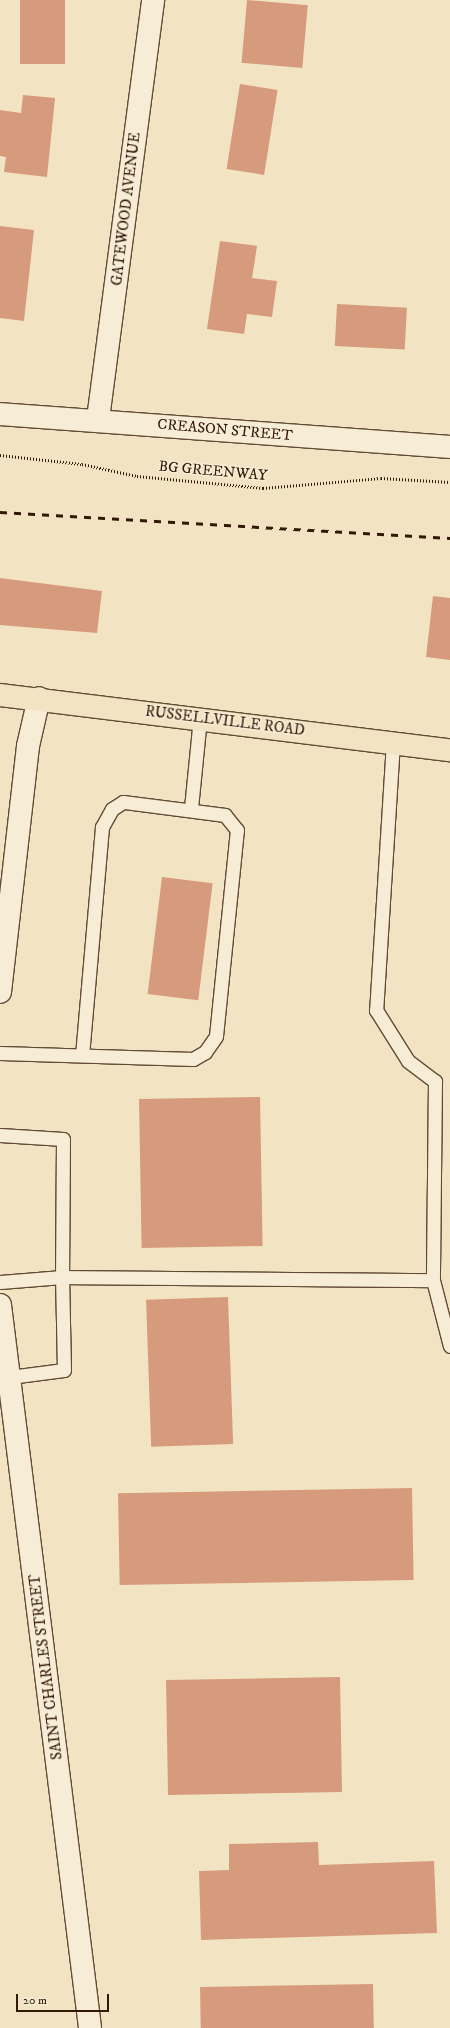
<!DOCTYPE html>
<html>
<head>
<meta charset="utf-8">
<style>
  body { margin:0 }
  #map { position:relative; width:450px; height:2028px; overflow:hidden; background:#f2e4c2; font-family:"IM FELL DW Pica",serif }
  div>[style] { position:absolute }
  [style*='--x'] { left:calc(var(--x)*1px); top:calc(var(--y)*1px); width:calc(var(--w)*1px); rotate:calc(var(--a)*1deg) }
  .building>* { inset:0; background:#d69b7c; transform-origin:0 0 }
  .path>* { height:2.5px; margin-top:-1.25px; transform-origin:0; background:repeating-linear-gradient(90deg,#331805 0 1px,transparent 0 3px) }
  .roads { filter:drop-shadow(1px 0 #634b34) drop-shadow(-1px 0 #634b34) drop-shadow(0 1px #634b34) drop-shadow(0 -1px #634b34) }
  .lane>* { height:13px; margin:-6.5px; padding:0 6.5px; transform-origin:6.5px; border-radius:6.5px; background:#f7edd7 }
  .street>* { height:22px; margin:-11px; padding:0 11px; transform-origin:11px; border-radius:11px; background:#f7edd7 }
  .primary>* { height:22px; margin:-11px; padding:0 11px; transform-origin:11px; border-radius:11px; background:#f2e4c2 }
  .rail>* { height:3px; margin-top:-1.5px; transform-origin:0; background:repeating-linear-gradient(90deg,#331805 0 7px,transparent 0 14px) }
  span { translate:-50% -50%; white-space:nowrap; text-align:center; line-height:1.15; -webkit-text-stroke:3px #f7edd7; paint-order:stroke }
  .street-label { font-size:15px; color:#331805 }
  .scale { position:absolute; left:16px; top:1994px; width:93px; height:18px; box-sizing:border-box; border:2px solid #331805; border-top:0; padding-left:5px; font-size:12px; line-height:14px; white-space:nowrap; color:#331805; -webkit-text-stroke:3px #f7edd7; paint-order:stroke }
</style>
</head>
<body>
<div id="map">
  <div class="building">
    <i style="left:20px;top:0;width:45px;height:64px"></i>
    <i style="left:247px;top:0;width:61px;height:63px;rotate:5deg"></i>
    <i style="left:240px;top:84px;width:38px;height:86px;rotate:9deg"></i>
    <i style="clip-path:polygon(23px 95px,55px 98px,47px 177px,4px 172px,6px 157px,0 156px,0 110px,21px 113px)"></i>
    <i style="clip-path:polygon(0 226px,34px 230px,24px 321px,0 318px)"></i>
    <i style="clip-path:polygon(220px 241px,257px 246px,252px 278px,277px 281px,272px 317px,247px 314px,244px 334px,207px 329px)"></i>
    <i style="left:337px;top:304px;width:70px;height:42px;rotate:3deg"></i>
    <i style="clip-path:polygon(0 578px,102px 591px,97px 633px,0 625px)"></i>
    <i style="clip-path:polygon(433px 596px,450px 598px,450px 660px,426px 657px)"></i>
    <i style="left:162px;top:877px;width:51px;height:118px;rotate:7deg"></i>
    <i style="left:260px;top:1097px;width:149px;height:121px;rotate:89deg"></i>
    <i style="left:228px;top:1297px;width:147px;height:82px;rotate:88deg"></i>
    <i style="left:412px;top:1488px;width:92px;height:294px;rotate:89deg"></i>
    <i style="left:340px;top:1677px;width:115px;height:174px;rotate:89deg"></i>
    <i style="clip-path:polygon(318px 1842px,319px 1865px,434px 1861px,437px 1933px,201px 1940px,199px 1871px,229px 1870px,229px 1844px)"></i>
    <i style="left:373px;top:1984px;width:44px;height:173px;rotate:89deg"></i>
  </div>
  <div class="path">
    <i style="--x:0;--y:455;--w:82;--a:6.3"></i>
    <i style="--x:82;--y:464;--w:56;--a:12.3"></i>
    <i style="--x:137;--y:476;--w:127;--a:5.4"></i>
    <i style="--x:263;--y:488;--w:118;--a:-4.8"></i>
    <i style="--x:381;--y:478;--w:69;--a:3.3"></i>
  </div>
  <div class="roads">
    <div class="lane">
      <i style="--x:393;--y:742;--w:269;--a:93.6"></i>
      <i style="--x:376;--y:1010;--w:60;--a:57.9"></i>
      <i style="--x:408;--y:1061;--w:34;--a:37"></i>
      <i style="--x:435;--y:1081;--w:199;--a:90.6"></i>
      <i style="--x:433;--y:1280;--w:68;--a:75.6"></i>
      <i style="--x:191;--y:808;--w:90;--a:-84.3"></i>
      <i style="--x:0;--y:1053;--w:193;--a:1.8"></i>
      <i style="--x:193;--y:1059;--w:14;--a:-30"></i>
      <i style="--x:205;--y:1052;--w:19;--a:-55"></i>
      <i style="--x:216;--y:1036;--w:207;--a:-84.2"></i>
      <i style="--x:237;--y:830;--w:19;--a:-129"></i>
      <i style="--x:225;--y:815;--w:103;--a:-172.7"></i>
      <i style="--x:123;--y:802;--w:13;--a:148"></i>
      <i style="--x:112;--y:809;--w:21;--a:119"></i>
      <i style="--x:102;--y:827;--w:229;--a:95"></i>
      <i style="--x:0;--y:1135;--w:63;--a:3.6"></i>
      <i style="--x:63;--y:1139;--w:138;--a:90.4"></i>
      <i style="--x:62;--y:1277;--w:62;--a:175.4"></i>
      <i style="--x:10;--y:1377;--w:54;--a:-7.4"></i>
      <i style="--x:64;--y:1370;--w:93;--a:-91.2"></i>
      <i style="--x:62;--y:1277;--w:371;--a:0.5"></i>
    </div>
    <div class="street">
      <i style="--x:0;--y:414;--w:451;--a:4.2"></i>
      <i style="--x:98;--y:419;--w:423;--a:-82.5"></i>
      <i style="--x:0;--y:992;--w:248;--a:-83.5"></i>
      <i style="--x:28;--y:746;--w:49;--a:-77.1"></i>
      <i style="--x:0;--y:1305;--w:729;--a:82.9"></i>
    </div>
    <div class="primary">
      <i style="--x:0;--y:695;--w:453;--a:7"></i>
    </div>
  </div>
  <div class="rail">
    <i style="--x:0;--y:512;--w:451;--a:3.3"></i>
  </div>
  <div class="street-label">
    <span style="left:126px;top:209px;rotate:-83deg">GATEWOOD AVENUE</span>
    <span style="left:225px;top:430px;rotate:5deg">CREASON STREET</span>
    <span style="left:213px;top:471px;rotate:5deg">BG GREENWAY</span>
    <span style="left:225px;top:721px;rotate:7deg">RUSSELLVILLE ROAD</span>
    <span style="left:46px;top:1667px;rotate:-97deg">SAINT CHARLES STREET</span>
  </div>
  <div class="scale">20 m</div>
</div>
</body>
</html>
